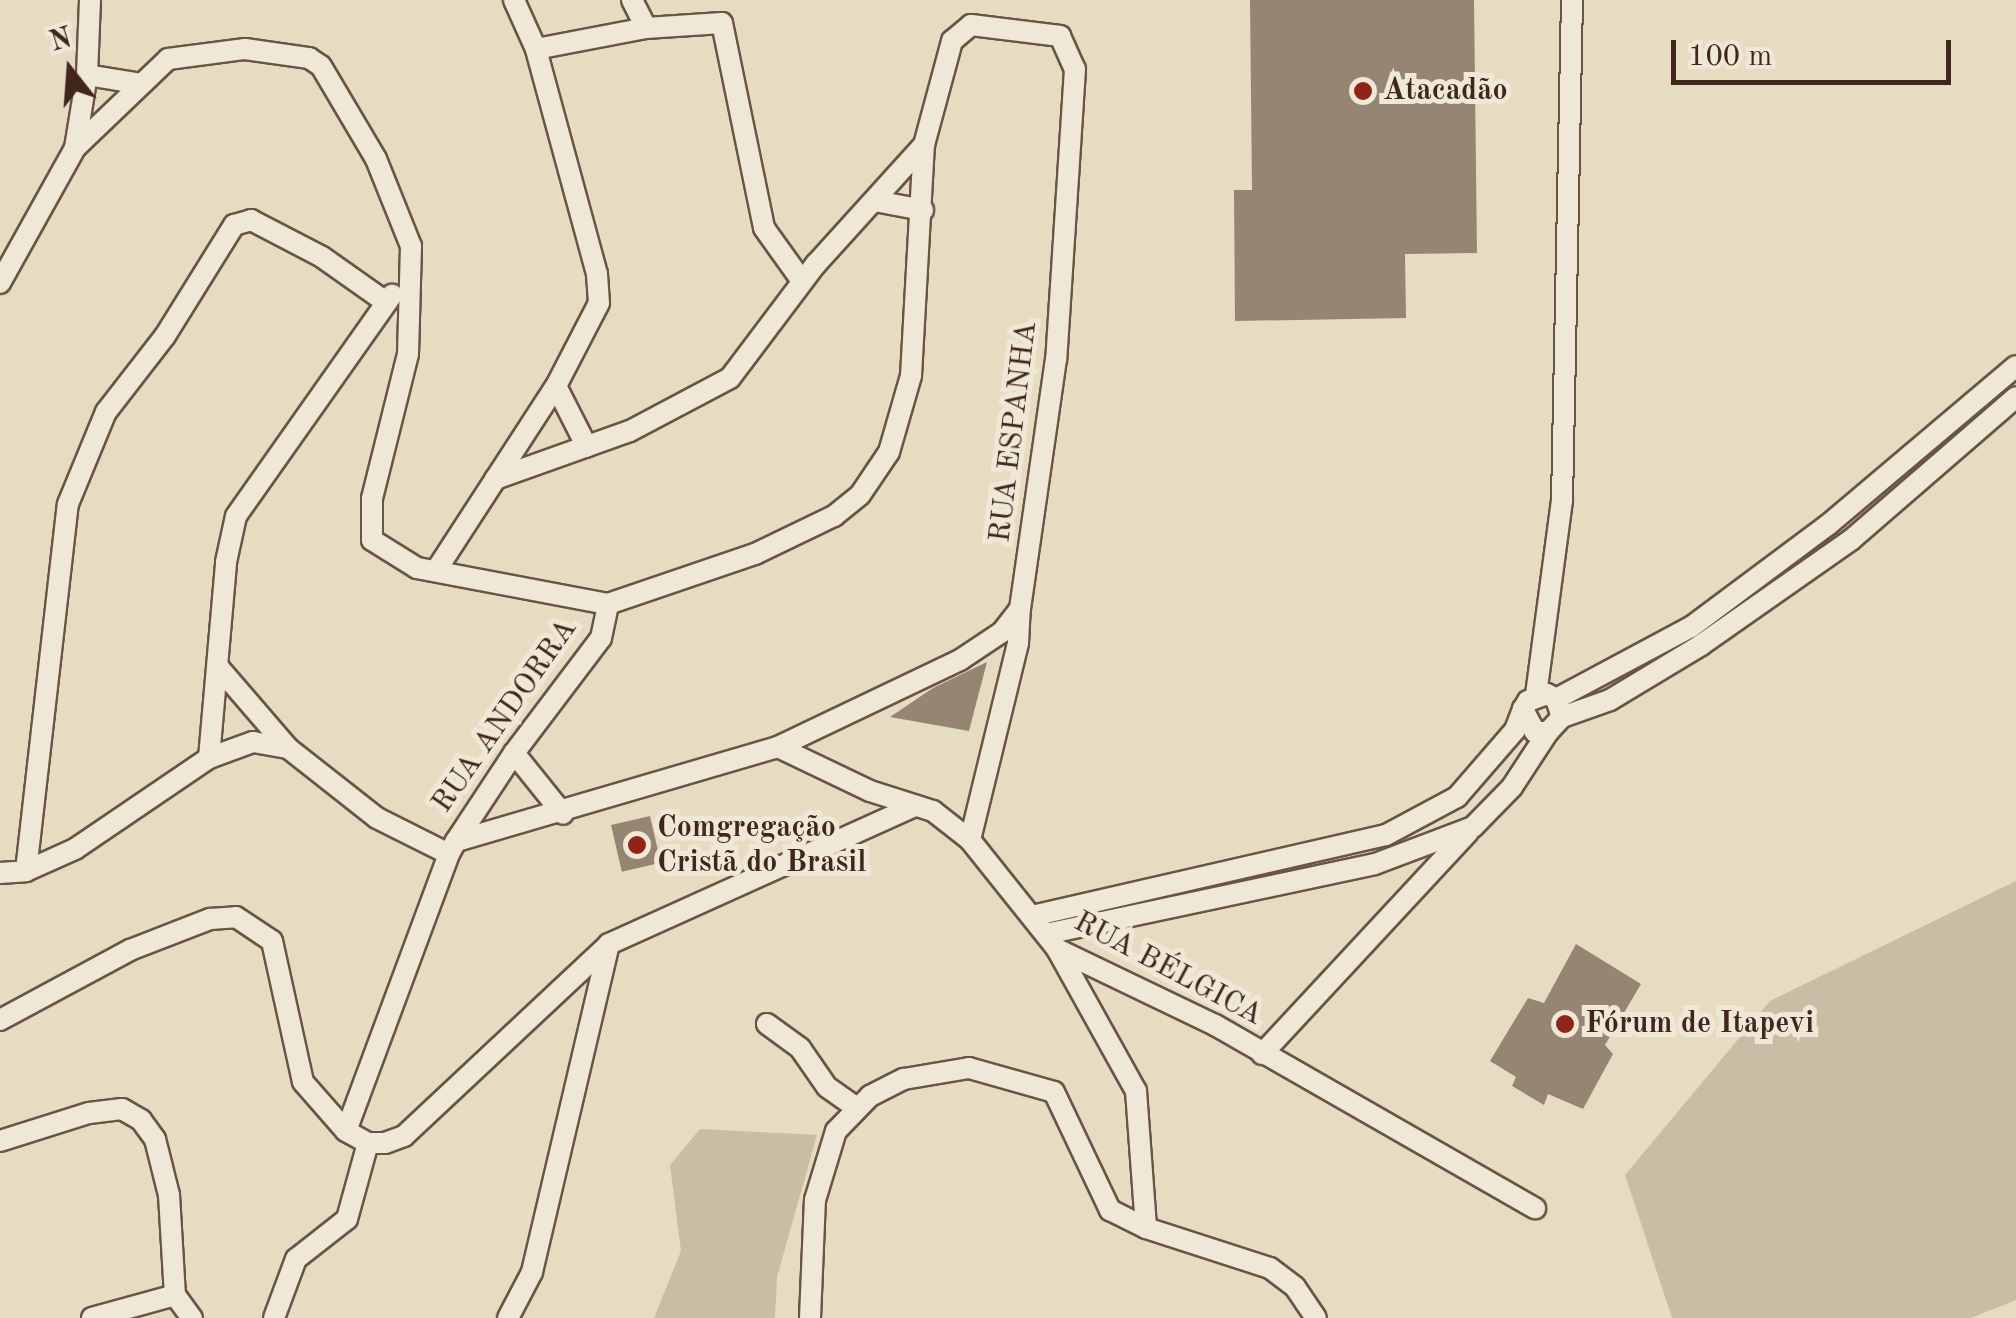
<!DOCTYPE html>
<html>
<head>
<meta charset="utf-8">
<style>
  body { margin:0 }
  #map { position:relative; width:2016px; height:1318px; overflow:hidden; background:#e6dcc1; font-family:"Old Standard TT",serif }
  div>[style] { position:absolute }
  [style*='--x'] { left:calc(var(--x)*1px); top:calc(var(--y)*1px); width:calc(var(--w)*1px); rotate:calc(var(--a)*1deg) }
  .green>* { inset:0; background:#cabda5 }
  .building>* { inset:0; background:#968572; transform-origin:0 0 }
  .roads { filter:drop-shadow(2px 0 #6a5445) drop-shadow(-2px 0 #6a5445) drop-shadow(0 2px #6a5445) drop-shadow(0 -2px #6a5445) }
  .minor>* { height:20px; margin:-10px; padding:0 10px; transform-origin:10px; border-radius:10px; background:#efe8d7 }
  .dots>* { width:28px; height:28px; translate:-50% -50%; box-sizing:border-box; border:5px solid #efe8d7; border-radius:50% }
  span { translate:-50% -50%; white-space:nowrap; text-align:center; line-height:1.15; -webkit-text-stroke:10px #efe8d7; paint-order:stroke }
  .poi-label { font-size:30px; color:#40261c; font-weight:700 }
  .left { translate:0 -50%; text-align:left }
  .street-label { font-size:30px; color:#40261c }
  .north { position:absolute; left:20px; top:20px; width:100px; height:100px; -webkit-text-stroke:8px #efe8d7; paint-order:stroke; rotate:343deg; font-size:28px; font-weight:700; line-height:40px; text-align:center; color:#40261c }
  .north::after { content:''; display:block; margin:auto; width:35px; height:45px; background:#40261c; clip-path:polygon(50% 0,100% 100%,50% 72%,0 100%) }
  .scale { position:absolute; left:1671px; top:40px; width:280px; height:45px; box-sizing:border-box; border:5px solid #40261c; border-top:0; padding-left:12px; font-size:30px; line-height:35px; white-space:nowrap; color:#40261c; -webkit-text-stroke:8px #efe8d7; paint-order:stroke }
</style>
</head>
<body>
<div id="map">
  <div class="green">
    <i style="clip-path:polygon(2016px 881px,2016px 1300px,1971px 1318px,1672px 1318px,1625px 1175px,1770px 1001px)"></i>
    <i style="clip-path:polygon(700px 1129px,817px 1135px,777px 1277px,775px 1318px,654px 1318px,681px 1251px,670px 1165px)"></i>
  </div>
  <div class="building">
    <i style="clip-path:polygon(1250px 0,1474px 0,1477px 253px,1405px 254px,1406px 318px,1235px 321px,1234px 190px,1252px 190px)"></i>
    <i style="clip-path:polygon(987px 662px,969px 731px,890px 717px,933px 688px)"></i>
    <i style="left:650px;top:816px;width:48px;height:40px;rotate:77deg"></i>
    <i style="clip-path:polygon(1576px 944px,1641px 984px,1605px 1045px,1613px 1054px,1583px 1109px,1548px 1094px,1544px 1105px,1512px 1086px,1516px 1077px,1490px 1061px,1528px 998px,1544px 1003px)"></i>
  </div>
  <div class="roads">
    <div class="minor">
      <i style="--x:632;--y:0;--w:31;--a:63"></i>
      <i style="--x:536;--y:49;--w:112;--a:-10.8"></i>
      <i style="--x:646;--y:28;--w:76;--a:-3.8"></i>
      <i style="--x:722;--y:23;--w:209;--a:78.4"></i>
      <i style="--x:764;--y:228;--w:65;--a:54.4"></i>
      <i style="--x:87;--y:75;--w:50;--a:9.3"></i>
      <i style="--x:75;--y:148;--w:74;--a:-80.7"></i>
      <i style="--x:87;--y:75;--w:75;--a:-87.7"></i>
      <i style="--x:875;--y:201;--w:49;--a:10.6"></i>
      <i style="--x:0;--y:283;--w:154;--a:-60.9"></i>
      <i style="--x:75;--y:148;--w:129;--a:-43.7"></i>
      <i style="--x:168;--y:59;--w:78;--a:-7.4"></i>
      <i style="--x:245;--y:49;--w:65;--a:8"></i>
      <i style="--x:309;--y:58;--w:14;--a:34"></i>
      <i style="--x:321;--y:66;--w:108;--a:59.4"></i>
      <i style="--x:376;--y:159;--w:94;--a:68.1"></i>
      <i style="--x:411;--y:246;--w:108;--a:91.6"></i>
      <i style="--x:408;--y:354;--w:148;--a:104"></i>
      <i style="--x:372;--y:498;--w:42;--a:90"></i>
      <i style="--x:372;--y:540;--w:53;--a:31.9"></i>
      <i style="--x:417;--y:568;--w:194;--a:10.7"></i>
      <i style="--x:556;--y:386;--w:68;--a:63.1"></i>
      <i style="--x:495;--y:479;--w:143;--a:-19.6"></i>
      <i style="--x:630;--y:431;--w:113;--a:-27.9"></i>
      <i style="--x:730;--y:378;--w:143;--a:-53"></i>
      <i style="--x:816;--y:264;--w:161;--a:-47.8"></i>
      <i style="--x:437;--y:569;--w:218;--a:-57"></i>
      <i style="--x:556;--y:386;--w:93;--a:-62.6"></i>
      <i style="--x:599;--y:303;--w:29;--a:-94"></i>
      <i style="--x:597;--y:274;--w:233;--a:-105.2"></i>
      <i style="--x:536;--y:49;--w:54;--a:-114.2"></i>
      <i style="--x:220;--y:669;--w:104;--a:49.3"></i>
      <i style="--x:1536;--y:695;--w:196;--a:-82.4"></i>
      <i style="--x:1562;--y:501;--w:501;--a:-88.86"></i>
      <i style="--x:1556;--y:699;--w:153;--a:-28.1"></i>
      <i style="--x:1691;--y:627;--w:171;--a:-36.7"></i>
      <i style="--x:1828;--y:525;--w:246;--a:-40.2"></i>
      <i style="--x:1562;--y:717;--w:51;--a:-19.5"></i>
      <i style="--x:1610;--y:700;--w:106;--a:-31.1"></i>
      <i style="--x:1701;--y:645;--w:183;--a:-35"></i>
      <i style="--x:1851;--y:540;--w:218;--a:-40.9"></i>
      <i style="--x:778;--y:747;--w:102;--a:25.6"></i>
      <i style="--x:870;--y:791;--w:66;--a:17.6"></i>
      <i style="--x:933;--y:811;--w:47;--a:38.1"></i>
      <i style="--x:970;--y:840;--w:139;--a:51.4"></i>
      <i style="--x:1057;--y:949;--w:175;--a:25.7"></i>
      <i style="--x:1215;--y:1025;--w:369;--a:29.8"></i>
      <i style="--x:514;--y:753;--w:78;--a:51.2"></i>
      <i style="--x:209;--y:758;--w:197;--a:-85"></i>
      <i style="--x:226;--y:562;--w:47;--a:-77.7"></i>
      <i style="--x:236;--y:516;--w:271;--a:-54.8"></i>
      <i style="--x:970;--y:840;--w:203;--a:-76.3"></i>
      <i style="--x:1018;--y:643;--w:34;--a:-87"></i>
      <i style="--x:26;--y:871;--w:369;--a:-83.5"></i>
      <i style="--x:68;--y:504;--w:100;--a:-67.6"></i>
      <i style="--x:106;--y:412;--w:96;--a:-52.2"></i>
      <i style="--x:165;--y:336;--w:131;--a:-58.1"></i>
      <i style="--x:234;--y:225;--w:18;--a:-16"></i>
      <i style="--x:251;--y:220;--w:80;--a:27.5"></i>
      <i style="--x:322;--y:257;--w:75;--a:35.2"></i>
      <i style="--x:0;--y:873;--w:26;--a:-4"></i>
      <i style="--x:26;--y:871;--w:54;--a:-24.2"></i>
      <i style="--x:75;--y:849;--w:162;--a:-34.2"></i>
      <i style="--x:209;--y:758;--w:47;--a:-20"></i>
      <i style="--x:253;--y:742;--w:36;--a:10"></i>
      <i style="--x:288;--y:748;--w:113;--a:38.2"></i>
      <i style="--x:377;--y:818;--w:80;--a:26.6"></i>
      <i style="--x:1032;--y:916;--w:363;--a:-12.9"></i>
      <i style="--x:1386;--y:835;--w:81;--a:-28.2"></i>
      <i style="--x:1457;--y:797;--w:89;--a:-49.1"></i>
      <i style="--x:1515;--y:730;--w:22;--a:-69"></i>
      <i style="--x:1523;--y:709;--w:9;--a:-58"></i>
      <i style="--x:1528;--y:701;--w:20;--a:-20"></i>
      <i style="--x:1547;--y:694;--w:10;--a:29"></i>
      <i style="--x:1556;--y:699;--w:19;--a:72"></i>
      <i style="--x:1562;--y:717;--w:21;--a:133"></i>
      <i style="--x:1548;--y:732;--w:13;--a:180"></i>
      <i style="--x:1535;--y:732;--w:26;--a:-118"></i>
      <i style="--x:1046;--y:934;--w:336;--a:-12"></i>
      <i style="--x:1375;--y:864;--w:105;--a:-20.7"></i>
      <i style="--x:1473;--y:827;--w:56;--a:-45.7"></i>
      <i style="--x:1512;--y:787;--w:66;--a:-56.8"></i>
      <i style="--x:1057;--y:949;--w:162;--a:60.9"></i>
      <i style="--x:1136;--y:1091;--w:137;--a:85.8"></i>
      <i style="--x:0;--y:1020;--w:148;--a:-28.3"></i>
      <i style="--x:130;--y:950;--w:86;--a:-21.2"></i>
      <i style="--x:210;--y:919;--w:26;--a:-4"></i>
      <i style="--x:236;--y:917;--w:43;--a:33.7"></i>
      <i style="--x:272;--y:941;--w:144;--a:77.6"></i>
      <i style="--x:303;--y:1082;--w:65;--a:48.7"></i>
      <i style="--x:346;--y:1131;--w:25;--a:29"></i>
      <i style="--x:368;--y:1143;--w:17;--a:0"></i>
      <i style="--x:385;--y:1143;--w:20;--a:-20"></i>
      <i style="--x:404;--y:1136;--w:281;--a:-43.1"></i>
      <i style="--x:767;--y:1024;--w:41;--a:36"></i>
      <i style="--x:800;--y:1048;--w:47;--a:55.3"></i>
      <i style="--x:827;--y:1087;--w:37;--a:35"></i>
      <i style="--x:1262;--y:1054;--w:303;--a:-47.1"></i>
      <i style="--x:346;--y:1131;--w:296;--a:-69.6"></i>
      <i style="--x:449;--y:854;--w:15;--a:-62"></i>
      <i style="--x:456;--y:841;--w:105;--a:-56.6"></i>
      <i style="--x:514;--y:753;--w:144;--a:-52.9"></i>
      <i style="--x:601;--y:638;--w:35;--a:-78"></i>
      <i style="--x:608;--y:604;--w:155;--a:-18.8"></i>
      <i style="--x:755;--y:554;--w:88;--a:-25.7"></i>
      <i style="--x:834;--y:516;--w:33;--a:-39"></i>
      <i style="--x:860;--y:495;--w:52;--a:-56"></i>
      <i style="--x:889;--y:452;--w:79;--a:-73.9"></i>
      <i style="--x:911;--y:376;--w:231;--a:-86.8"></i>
      <i style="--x:924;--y:145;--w:108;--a:-74.9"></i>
      <i style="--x:952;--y:41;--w:25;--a:-40"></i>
      <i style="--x:971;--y:25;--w:90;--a:7"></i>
      <i style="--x:1060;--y:36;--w:36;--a:66"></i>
      <i style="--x:1075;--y:69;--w:291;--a:93.7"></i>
      <i style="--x:1056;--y:359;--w:253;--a:98.2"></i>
      <i style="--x:1020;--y:609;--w:29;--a:128"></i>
      <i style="--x:1002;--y:632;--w:50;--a:146.3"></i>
      <i style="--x:960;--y:660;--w:202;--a:154.5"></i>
      <i style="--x:778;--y:747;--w:335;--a:163.7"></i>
      <i style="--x:0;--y:1141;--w:93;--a:-17.5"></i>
      <i style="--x:89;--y:1113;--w:33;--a:-7"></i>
      <i style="--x:122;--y:1109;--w:22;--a:30"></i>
      <i style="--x:141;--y:1120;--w:24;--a:54"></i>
      <i style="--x:155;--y:1139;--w:58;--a:76"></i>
      <i style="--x:169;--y:1195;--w:100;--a:86.6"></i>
      <i style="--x:175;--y:1295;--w:29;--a:54"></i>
      <i style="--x:92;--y:1318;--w:86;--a:-15.5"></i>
      <i style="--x:274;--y:1318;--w:63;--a:-69.6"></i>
      <i style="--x:296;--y:1259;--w:65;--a:-38.1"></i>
      <i style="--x:347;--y:1219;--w:79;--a:-74.6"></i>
      <i style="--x:508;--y:1318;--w:52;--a:-62.4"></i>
      <i style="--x:532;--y:1272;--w:337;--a:-76.8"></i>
      <i style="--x:609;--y:944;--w:333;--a:-24.3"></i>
      <i style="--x:810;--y:1318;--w:118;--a:-87.6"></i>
      <i style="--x:815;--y:1200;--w:72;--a:-73.1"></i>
      <i style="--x:836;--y:1131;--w:49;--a:-45.8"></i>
      <i style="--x:870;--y:1096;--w:38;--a:-27"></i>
      <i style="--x:904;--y:1079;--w:66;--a:-9.6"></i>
      <i style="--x:969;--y:1068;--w:88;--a:15.8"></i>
      <i style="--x:1054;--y:1092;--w:131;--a:64.6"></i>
      <i style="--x:1110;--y:1210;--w:40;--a:26.6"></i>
      <i style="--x:1146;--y:1228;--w:130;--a:17.9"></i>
      <i style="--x:1270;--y:1268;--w:31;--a:37"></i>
      <i style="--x:1295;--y:1287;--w:37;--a:56"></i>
    </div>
  </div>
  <div class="dots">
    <i style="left:1363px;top:91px;background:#8f2418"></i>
    <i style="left:637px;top:845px;background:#8f2418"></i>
    <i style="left:1565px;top:1024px;background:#8f2418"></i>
  </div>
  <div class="poi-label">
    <span class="left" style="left:1383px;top:91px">Atacadão</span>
    <span class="left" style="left:657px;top:845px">Comgregação<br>Cristã do Brasil</span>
    <span class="left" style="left:1585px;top:1024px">Fórum de Itapevi</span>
  </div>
  <div class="street-label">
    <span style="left:1014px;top:432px;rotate:-83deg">RUA ESPANHA</span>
    <span style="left:505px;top:716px;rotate:-55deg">RUA ANDORRA</span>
    <span style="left:1168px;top:969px;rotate:28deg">RUA BÉLGICA</span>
  </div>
  <div class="north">N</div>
  <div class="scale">100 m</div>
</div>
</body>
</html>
